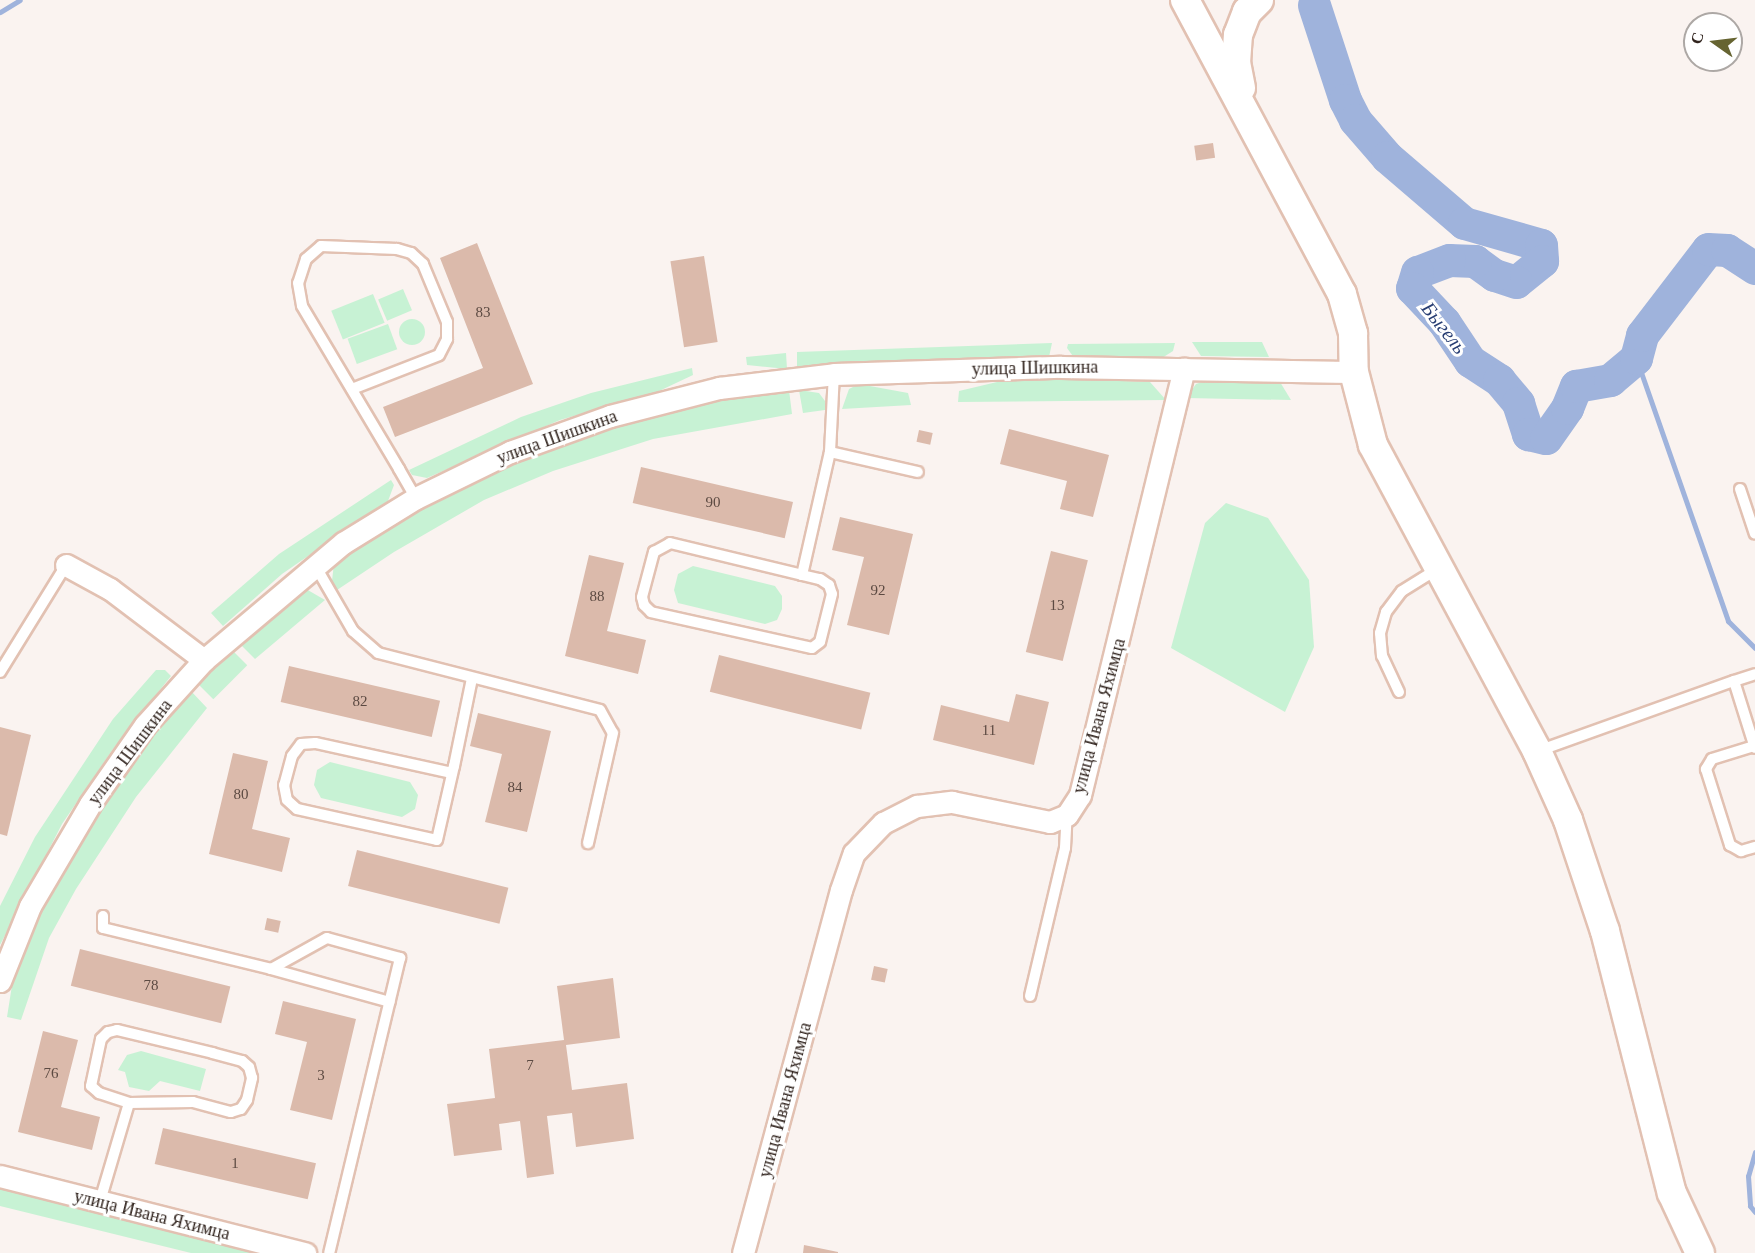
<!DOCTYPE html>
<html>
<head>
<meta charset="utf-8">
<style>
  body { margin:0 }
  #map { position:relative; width:1755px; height:1253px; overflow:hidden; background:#faf3f0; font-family:Georgia,serif }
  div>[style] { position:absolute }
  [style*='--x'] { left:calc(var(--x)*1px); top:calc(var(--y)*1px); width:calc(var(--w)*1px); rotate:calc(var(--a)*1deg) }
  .green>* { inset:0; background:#c7f2d4; transform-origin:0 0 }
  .round { border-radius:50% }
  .stream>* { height:5px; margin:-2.5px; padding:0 2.5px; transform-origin:2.5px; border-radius:2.5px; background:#9fb3dc }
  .river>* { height:33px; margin:-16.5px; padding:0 16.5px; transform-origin:16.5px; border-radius:16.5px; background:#9fb3dc }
  .building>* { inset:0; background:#dbbaab; transform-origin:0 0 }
  .roads { filter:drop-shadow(2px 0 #e2c1b2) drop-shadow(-2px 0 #e2c1b2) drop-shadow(0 2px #e2c1b2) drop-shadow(0 -2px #e2c1b2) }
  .lane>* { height:10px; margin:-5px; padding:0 5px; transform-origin:5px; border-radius:5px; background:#fff }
  .street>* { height:21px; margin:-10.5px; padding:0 10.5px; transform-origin:10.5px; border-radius:10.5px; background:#fff }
  .secondary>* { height:28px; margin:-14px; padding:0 14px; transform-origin:14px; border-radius:14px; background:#fff }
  span { translate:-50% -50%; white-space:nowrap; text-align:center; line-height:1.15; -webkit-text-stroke:6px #fff; paint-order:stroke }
  .number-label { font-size:15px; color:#5c4a42 }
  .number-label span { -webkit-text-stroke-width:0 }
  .street-label { font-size:18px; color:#32251f }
  .water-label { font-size:20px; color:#283e73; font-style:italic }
  .north { position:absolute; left:1683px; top:12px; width:60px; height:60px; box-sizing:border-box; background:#fff; border:2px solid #ada8a5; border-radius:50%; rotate:284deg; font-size:16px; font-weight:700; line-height:24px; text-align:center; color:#32251f }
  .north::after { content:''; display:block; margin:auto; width:21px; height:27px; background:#666431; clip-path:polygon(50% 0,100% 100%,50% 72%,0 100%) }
</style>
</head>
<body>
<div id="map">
  <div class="green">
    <i style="left:403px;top:289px;width:23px;height:27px;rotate:67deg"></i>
    <i style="left:373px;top:294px;width:31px;height:45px;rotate:68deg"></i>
    <i class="round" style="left:399px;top:319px;width:26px;height:26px"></i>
    <i style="left:388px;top:324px;width:27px;height:43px;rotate:70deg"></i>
    <i style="clip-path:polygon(1192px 342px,1262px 342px,1269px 357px,1201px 356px)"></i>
    <i style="clip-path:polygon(1052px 343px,1049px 357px,1042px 360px,930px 361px,797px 369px,797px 352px)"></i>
    <i style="clip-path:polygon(1175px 343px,1173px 351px,1162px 358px,1075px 359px,1067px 348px,1068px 344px)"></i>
    <i style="clip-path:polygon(786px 353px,787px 369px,747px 365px,746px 357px)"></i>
    <i style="clip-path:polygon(692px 368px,693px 375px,657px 392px,560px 420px,427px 478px,412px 475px,409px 470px,521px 417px,591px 393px)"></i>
    <i style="clip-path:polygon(1067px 379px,1150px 382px,1166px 400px,958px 402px,959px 391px,997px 382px)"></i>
    <i style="clip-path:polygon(1205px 381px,1280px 382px,1291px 400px,1186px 398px,1196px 384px)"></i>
    <i style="clip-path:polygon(859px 384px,908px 393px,911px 405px,842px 409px,849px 389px)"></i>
    <i style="clip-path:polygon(789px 390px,792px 414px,653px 439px,553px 471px,484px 500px,394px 552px,337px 590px,332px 581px,334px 563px,370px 537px,454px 489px,527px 457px,602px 429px,710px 403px)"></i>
    <i style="clip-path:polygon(799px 390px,819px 393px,825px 401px,825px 410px,803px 413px)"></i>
    <i style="clip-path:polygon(391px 480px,394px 485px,388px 501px,282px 574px,223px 626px,211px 613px,279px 554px)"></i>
    <i style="clip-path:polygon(1226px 503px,1268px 518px,1309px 580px,1314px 647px,1285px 712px,1171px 648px,1205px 523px)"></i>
    <i style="clip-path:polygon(693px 566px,775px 586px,782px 596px,782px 609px,777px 620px,765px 624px,678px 603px,674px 590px,678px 574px)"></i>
    <i style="clip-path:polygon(306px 589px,325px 600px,255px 659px,237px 641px,295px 590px)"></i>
    <i style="left:231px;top:649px;width:23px;height:48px;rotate:45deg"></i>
    <i style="clip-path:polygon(156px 670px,165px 670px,171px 676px,113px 749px,62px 824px,0 945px,0 906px,35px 837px,113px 719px)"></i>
    <i style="clip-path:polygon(190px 690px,207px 708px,136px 797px,76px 889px,49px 938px,21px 1020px,7px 1017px,16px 960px,63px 864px,129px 765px)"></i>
    <i style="clip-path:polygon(330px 762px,410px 782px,418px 795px,415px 809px,402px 817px,321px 798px,314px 785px,317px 770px)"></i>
    <i style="clip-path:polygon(141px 1051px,206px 1069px,200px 1091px,160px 1081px,149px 1091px,129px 1087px,125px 1072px,118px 1070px,127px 1055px)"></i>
    <i style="clip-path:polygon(0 1187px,265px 1253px,191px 1253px,0 1206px)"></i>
  </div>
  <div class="stream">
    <i style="--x:0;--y:12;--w:23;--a:-31"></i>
    <i style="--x:1636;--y:358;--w:279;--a:70.7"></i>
    <i style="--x:1728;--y:621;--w:38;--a:45"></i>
    <i style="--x:1755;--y:1152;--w:25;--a:106"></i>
    <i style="--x:1748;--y:1176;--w:30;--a:86"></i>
    <i style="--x:1750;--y:1206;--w:8;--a:50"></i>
  </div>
  <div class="river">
    <i style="--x:1314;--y:5;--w:100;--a:71.9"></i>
    <i style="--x:1345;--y:100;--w:22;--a:63"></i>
    <i style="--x:1355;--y:120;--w:49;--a:49.1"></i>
    <i style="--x:1387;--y:157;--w:101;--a:40.6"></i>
    <i style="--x:1464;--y:223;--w:80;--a:15.9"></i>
    <i style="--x:1541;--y:245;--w:16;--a:86"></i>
    <i style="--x:1542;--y:261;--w:33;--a:141"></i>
    <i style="--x:1516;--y:282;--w:23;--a:-162"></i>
    <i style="--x:1494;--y:275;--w:24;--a:-144"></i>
    <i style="--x:1475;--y:261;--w:26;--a:-178"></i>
    <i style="--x:1449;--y:260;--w:34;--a:159"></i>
    <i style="--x:1417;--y:272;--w:17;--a:107"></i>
    <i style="--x:1412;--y:288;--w:47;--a:46.7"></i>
    <i style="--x:1444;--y:322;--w:47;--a:56.3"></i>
    <i style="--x:1470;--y:361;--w:35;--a:33"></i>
    <i style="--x:1499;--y:380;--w:30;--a:50"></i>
    <i style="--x:1518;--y:403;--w:33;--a:72"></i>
    <i style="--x:1528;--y:434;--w:18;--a:13"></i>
    <i style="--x:1546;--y:438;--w:37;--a:-55"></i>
    <i style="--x:1567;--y:408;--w:24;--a:-68"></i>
    <i style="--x:1576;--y:386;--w:35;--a:-10"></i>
    <i style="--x:1610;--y:380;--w:34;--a:-40"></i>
    <i style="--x:1636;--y:358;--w:24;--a:-75"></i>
    <i style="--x:1642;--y:335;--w:108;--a:-52.5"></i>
    <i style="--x:1708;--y:249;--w:19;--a:3"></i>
    <i style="--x:1727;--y:250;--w:33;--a:33"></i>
  </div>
  <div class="building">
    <i style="left:1213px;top:143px;width:15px;height:19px;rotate:82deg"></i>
    <i style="clip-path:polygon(477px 243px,533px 384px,395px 437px,383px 407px,483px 368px,440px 258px)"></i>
    <i style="left:704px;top:256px;width:87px;height:34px;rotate:81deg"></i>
    <i style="clip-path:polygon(1009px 429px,1109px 455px,1093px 517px,1060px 509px,1067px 481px,1000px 464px)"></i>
    <i style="left:919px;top:430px;width:14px;height:12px;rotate:12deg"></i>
    <i style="left:641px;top:467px;width:156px;height:37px;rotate:13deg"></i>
    <i style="clip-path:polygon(840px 517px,913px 534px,889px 635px,847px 625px,864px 557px,832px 550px)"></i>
    <i style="left:1051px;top:551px;width:38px;height:104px;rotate:14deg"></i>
    <i style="clip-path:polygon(589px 555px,624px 563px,607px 631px,646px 640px,638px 674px,565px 656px)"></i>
    <i style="left:719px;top:655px;width:156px;height:38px;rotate:14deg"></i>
    <i style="left:289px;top:666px;width:155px;height:37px;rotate:13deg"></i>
    <i style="clip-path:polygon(1016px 694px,1049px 702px,1034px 765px,933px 740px,941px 705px,1009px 722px)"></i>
    <i style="clip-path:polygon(478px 713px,551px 731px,527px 832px,485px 822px,502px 754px,470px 746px)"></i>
    <i style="clip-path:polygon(0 727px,31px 735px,7px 836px,0 834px)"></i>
    <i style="clip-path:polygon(233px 753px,268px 761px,252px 829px,290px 838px,282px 872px,209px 854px)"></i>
    <i style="left:357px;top:850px;width:156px;height:37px;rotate:14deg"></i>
    <i style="left:267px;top:918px;width:14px;height:12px;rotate:12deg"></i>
    <i style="left:80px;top:949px;width:155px;height:38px;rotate:14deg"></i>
    <i style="left:874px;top:966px;width:14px;height:14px;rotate:12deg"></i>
    <i style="clip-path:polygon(613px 978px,620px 1038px,566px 1045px,572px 1090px,627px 1083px,634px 1139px,576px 1147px,572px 1113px,547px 1116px,554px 1174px,527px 1178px,520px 1121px,499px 1124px,502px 1150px,454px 1156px,447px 1104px,495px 1098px,489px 1049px,564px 1040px,557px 986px)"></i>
    <i style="clip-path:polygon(283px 1001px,356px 1019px,332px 1120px,290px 1110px,307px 1042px,275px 1034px)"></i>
    <i style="clip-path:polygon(43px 1031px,78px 1040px,61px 1107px,100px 1117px,92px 1150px,18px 1132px)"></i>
    <i style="left:163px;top:1128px;width:157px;height:37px;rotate:13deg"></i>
    <i style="clip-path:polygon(804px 1245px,838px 1252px,838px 1253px,803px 1253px)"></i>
  </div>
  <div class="roads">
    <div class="lane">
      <i style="--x:352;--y:389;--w:93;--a:-21.3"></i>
      <i style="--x:439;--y:355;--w:18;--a:-63"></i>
      <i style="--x:447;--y:339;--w:17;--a:-90"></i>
      <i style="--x:447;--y:322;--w:63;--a:-112.5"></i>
      <i style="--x:423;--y:264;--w:16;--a:-137"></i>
      <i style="--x:411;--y:253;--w:15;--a:-164"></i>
      <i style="--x:397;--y:249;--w:76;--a:-177.7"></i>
      <i style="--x:321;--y:246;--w:20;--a:139"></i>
      <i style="--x:306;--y:259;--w:25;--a:108"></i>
      <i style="--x:298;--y:283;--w:23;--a:80"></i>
      <i style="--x:302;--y:306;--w:190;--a:59.2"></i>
      <i style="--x:399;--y:469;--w:34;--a:60"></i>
      <i style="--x:830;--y:452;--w:90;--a:12.8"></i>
      <i style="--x:1740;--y:489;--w:47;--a:71.6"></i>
      <i style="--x:316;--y:567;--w:74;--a:60"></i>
      <i style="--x:353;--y:631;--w:33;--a:41"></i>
      <i style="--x:378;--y:653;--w:229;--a:14.4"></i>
      <i style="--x:600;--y:710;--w:26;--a:61"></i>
      <i style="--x:613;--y:733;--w:113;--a:102.8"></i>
      <i style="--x:802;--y:575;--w:18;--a:13"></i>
      <i style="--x:820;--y:579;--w:11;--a:34"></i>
      <i style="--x:829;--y:585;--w:9;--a:72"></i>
      <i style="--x:832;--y:594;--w:49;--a:104"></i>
      <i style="--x:820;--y:642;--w:10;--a:143"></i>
      <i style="--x:812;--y:648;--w:165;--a:-167.4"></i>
      <i style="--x:651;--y:612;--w:10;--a:-135"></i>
      <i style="--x:644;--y:605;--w:8;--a:-104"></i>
      <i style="--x:642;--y:597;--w:47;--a:-75.1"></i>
      <i style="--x:654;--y:552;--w:18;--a:-29"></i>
      <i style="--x:670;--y:543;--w:136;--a:13.6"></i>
      <i style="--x:802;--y:575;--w:126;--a:-77.2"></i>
      <i style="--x:830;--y:452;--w:78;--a:-87.1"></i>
      <i style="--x:0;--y:672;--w:126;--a:-58.3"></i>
      <i style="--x:1734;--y:681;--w:22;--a:-18"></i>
      <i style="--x:1399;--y:692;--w:40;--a:-115"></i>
      <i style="--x:1382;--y:656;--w:23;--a:-95"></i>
      <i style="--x:1380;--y:633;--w:22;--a:-74"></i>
      <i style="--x:1386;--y:612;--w:26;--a:-53"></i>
      <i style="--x:1402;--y:591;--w:44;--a:-31.9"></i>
      <i style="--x:1754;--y:746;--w:44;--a:162.8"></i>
      <i style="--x:1712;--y:759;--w:12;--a:121"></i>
      <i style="--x:1706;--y:769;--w:80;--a:72.5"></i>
      <i style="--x:1730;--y:845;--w:13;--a:29"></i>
      <i style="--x:1741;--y:851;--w:15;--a:-16"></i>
      <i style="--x:1538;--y:751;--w:208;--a:-19.7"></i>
      <i style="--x:1734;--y:681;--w:70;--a:72.6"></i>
      <i style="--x:452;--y:773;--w:140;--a:-167.6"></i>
      <i style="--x:315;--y:743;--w:14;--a:176"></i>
      <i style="--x:301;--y:744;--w:15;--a:127"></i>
      <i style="--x:292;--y:756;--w:30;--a:105"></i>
      <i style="--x:284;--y:785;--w:15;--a:79"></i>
      <i style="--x:287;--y:800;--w:13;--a:42"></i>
      <i style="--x:297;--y:809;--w:143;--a:12.5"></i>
      <i style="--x:437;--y:840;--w:76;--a:-77.1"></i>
      <i style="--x:454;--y:766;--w:90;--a:-78.4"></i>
      <i style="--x:103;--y:916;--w:12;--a:90"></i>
      <i style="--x:103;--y:928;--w:173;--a:13.7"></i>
      <i style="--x:271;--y:969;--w:64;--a:-29"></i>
      <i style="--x:327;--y:938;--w:76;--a:15.3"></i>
      <i style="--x:400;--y:958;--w:303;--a:103.5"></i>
      <i style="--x:271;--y:969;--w:123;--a:15.5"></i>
      <i style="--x:1030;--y:996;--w:152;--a:-76.7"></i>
      <i style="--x:1065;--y:848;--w:33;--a:-87"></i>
      <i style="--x:100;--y:1201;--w:102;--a:-73.5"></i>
      <i style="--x:129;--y:1103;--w:64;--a:-0.9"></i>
      <i style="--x:193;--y:1102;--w:39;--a:15"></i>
      <i style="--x:231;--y:1112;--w:10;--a:-17"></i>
      <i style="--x:241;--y:1109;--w:11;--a:-56"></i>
      <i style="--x:247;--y:1100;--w:23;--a:-77"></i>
      <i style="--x:252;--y:1078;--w:11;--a:-105"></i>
      <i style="--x:249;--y:1067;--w:9;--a:-139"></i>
      <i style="--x:242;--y:1061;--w:30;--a:-165"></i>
      <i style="--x:213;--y:1053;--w:99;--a:-166.5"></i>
      <i style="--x:117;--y:1030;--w:9;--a:167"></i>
      <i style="--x:108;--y:1032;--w:10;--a:135"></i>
      <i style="--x:101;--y:1039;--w:48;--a:102"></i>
      <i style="--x:91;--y:1086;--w:11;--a:41"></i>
      <i style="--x:99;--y:1093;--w:32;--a:18"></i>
    </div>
    <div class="street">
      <i style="--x:66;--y:565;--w:50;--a:28.6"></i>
      <i style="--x:110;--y:589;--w:118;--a:37.1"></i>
      <i style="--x:0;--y:981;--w:81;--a:-68.2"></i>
      <i style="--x:30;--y:906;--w:118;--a:-59.5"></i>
      <i style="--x:90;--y:804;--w:96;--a:-55.2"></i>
      <i style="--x:145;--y:725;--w:88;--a:-47.8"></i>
      <i style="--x:204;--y:660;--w:182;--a:-40.1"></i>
      <i style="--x:343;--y:543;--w:86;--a:-31.7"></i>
      <i style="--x:416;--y:498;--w:105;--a:-26.1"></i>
      <i style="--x:510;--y:452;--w:106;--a:-19.8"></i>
      <i style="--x:610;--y:416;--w:113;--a:-14.4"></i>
      <i style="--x:719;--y:388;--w:116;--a:-6.9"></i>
      <i style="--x:834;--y:374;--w:227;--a:-1.8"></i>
      <i style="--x:1061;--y:367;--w:293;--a:1"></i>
      <i style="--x:0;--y:1176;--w:315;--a:14.2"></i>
      <i style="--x:743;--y:1253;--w:376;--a:-74.9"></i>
      <i style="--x:841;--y:890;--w:39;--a:-71"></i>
      <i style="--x:854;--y:853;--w:42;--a:-46"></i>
      <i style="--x:883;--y:823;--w:38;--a:-27"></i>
      <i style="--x:917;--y:806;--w:35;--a:-7"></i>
      <i style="--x:952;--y:802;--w:100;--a:11.5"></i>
      <i style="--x:1050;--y:822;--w:18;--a:-22"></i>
      <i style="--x:1067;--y:815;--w:24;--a:-57"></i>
      <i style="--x:1080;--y:795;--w:439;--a:-76.3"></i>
    </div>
    <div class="secondary">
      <i style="--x:1185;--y:0;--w:333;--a:61.9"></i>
      <i style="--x:1342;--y:294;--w:41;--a:74.2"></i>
      <i style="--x:1353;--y:333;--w:39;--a:89"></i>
      <i style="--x:1354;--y:372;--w:75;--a:75.4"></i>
      <i style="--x:1373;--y:445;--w:347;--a:61.8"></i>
      <i style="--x:1537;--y:751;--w:76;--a:65.8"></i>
      <i style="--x:1568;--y:820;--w:117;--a:71.6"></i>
      <i style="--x:1605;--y:931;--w:270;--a:75.7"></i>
      <i style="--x:1672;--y:1193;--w:66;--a:65"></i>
      <i style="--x:1241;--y:88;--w:25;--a:-101"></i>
      <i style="--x:1236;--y:63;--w:28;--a:-86"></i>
      <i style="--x:1238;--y:35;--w:25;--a:-69"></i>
      <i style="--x:1247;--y:12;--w:17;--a:-45"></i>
    </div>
  </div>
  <div class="number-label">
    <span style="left:483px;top:313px">83</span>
    <span style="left:713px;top:503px">90</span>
    <span style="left:878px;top:591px">92</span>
    <span style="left:597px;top:597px">88</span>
    <span style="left:1057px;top:606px">13</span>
    <span style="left:360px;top:702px">82</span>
    <span style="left:989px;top:731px">11</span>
    <span style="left:515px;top:788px">84</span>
    <span style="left:241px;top:795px">80</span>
    <span style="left:151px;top:986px">78</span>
    <span style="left:530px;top:1066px">7</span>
    <span style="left:51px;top:1074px">76</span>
    <span style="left:321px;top:1076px">3</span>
    <span style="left:235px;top:1164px">1</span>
  </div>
  <div class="street-label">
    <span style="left:1035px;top:368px;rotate:-1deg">улица Шишкина</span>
    <span style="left:557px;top:437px;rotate:-20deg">улица Шишкина</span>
    <span style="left:1099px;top:716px;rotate:-75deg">улица Ивана Яхимца</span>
    <span style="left:130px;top:752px;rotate:-53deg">улица Шишкина</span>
    <span style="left:785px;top:1100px;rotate:-75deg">улица Ивана Яхимца</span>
    <span style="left:152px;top:1215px;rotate:14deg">улица Ивана Яхимца</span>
  </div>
  <div class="water-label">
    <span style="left:1444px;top:328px;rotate:52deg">Быгель</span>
  </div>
  <div class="north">С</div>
</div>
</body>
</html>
